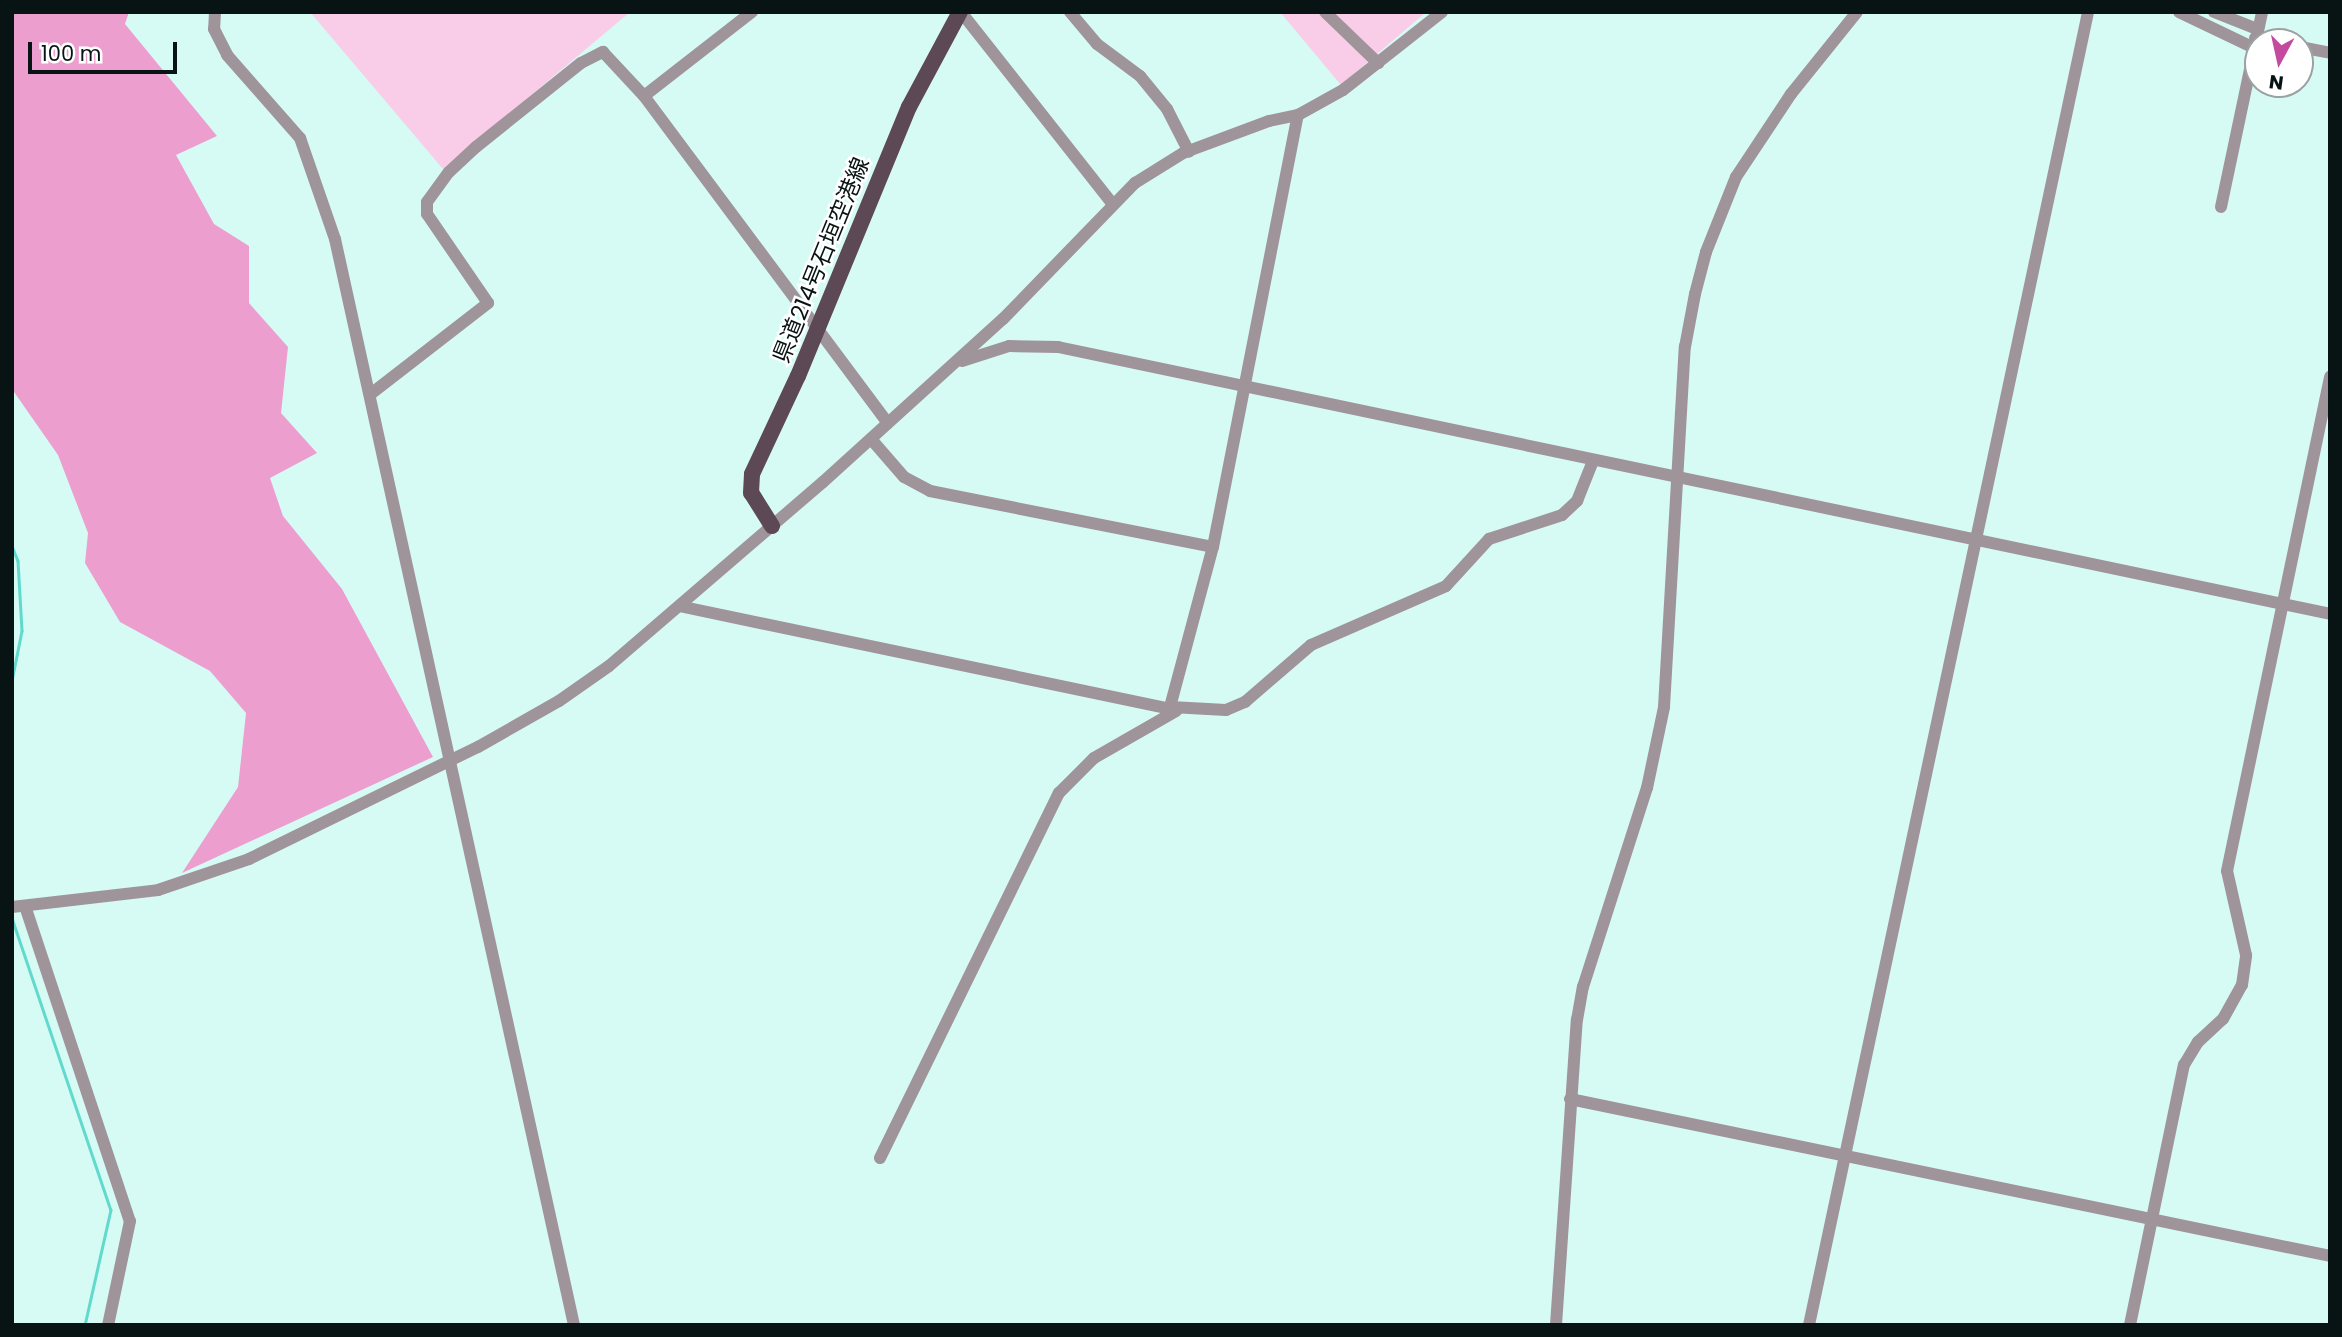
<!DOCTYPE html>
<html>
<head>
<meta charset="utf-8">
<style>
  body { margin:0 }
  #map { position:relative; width:2342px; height:1337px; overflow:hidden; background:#d6fbf5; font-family:Poppins,"Noto Sans JP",sans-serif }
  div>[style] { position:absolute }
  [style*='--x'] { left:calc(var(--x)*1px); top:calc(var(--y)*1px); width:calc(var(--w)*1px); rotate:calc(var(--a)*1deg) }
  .green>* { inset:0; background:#f9cce7 }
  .forest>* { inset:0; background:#ec9fcf }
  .stream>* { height:2.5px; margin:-1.25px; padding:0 1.25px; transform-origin:1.25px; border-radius:1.25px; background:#61dacd }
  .minor>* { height:12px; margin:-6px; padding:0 6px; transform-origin:6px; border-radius:6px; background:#a0949b }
  .major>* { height:16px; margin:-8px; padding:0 8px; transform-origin:8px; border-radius:8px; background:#5d4955 }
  span { translate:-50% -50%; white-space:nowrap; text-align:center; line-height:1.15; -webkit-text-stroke:5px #fff; paint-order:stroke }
  .street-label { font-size:23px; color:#071413 }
  .frame { position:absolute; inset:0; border:14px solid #071413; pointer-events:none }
  .north { position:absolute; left:2244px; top:28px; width:70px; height:70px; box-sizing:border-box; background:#fff; border:2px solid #9ca1a1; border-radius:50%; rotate:188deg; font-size:19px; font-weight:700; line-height:28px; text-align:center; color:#071413 }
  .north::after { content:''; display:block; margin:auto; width:24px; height:32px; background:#c44a9e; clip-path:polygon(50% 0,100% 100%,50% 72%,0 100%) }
  .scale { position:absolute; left:28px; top:42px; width:149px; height:32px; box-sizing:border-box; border:4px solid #071413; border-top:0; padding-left:9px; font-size:21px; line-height:24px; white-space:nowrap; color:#071413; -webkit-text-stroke:5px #fff; paint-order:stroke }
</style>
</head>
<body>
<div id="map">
  <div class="green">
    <i style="clip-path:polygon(310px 12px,630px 12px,443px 169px)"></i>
    <i style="clip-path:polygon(1280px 12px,1426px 12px,1341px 85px)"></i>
  </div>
  <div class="forest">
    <i style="clip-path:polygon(12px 12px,129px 12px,125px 24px,217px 136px,176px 155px,214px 224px,249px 246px,249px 303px,288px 347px,281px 413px,317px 453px,270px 478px,283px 516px,342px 589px,433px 757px,182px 873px,238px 787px,246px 713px,210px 671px,120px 622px,85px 563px,88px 533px,58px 455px,12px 389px)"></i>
  </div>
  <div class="stream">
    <i style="--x:12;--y:546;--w:16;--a:68"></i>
    <i style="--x:18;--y:561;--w:70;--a:86.7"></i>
    <i style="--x:22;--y:631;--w:51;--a:101.3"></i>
    <i style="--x:12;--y:918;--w:308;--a:71.3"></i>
    <i style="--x:111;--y:1210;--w:118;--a:102.7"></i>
  </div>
  <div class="minor">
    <i style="--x:215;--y:12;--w:17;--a:93"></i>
    <i style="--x:214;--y:29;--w:29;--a:63"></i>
    <i style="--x:227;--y:55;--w:111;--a:48.7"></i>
    <i style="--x:300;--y:138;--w:107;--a:70.9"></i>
    <i style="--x:335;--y:239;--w:1112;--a:77.59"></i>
    <i style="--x:961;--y:12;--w:243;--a:51.7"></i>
    <i style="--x:1070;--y:12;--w:42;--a:49.8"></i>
    <i style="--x:1097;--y:44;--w:54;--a:36.7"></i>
    <i style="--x:1140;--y:76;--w:43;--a:50.7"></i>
    <i style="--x:1167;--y:109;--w:48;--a:62.9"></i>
    <i style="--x:1325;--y:12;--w:74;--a:43.9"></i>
    <i style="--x:2179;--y:12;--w:83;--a:25.6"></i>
    <i style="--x:2214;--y:12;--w:46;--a:21.6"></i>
    <i style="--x:2255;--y:38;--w:21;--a:11"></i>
    <i style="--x:2300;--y:47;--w:31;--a:11"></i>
    <i style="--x:644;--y:96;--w:137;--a:-37.9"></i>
    <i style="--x:2221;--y:207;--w:199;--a:-78.1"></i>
    <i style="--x:962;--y:361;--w:49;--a:-17.7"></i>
    <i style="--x:1009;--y:346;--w:49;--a:1.2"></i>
    <i style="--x:1058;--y:347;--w:1300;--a:11.85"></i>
    <i style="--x:372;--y:393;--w:147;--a:-37.8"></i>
    <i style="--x:488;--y:303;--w:108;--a:-124.4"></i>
    <i style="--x:427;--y:214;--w:12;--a:-90"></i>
    <i style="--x:427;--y:202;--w:37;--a:-54"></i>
    <i style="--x:449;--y:172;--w:37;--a:-43"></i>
    <i style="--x:476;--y:147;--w:134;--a:-38.7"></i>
    <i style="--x:581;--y:63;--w:25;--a:-27"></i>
    <i style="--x:603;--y:52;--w:60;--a:47"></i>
    <i style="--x:644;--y:96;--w:408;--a:53.3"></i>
    <i style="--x:871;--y:439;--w:50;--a:49"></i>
    <i style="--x:904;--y:477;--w:30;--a:28"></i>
    <i style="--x:930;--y:491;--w:288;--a:11.2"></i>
    <i style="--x:679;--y:606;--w:508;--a:11.82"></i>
    <i style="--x:1170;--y:707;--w:166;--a:-75"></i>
    <i style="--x:1213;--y:547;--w:440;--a:-78.9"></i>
    <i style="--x:1171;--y:707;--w:55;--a:3.1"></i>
    <i style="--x:1226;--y:710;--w:21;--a:-23"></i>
    <i style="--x:1245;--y:702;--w:87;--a:-40.8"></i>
    <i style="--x:1311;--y:645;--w:147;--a:-23.6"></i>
    <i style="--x:1446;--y:586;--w:64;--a:-47.5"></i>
    <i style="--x:1489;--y:539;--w:77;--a:-18.2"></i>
    <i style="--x:1562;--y:515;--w:21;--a:-43"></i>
    <i style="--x:1577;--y:501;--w:43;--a:-68.2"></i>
    <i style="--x:25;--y:906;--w:332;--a:71.6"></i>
    <i style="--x:130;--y:1221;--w:106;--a:101.9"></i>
    <i style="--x:12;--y:907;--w:147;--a:-6.6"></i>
    <i style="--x:158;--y:890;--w:96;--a:-18.8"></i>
    <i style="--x:249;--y:859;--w:255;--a:-26.1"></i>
    <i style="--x:478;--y:747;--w:93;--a:-29.6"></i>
    <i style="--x:559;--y:701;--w:61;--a:-35"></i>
    <i style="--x:609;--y:666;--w:282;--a:-40.7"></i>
    <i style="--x:823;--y:482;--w:243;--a:-42.2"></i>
    <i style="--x:1003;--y:319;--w:190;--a:-45.9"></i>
    <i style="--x:1135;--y:183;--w:57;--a:-32"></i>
    <i style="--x:1183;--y:153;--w:92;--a:-20.4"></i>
    <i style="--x:1269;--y:121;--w:30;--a:-12"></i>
    <i style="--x:1298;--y:115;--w:51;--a:-29.1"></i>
    <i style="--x:1343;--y:90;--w:126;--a:-38.2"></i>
    <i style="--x:1570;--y:1099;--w:776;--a:11.67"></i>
    <i style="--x:880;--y:1158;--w:407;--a:-63.9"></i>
    <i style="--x:1059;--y:793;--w:49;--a:-45"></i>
    <i style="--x:1094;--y:758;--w:95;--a:-29.8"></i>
    <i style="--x:1556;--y:1325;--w:306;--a:-86.1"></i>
    <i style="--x:1577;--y:1020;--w:34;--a:-80"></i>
    <i style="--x:1583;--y:987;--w:209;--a:-72.2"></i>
    <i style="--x:1647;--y:788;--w:83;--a:-78.1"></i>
    <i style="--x:1664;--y:707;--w:361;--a:-86.7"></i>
    <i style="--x:1685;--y:347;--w:54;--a:-79.3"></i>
    <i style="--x:1695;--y:294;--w:43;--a:-75.3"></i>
    <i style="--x:1706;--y:252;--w:81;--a:-68.2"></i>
    <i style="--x:1736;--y:177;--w:100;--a:-56.5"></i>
    <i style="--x:1791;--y:94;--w:105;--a:-51.2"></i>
    <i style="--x:1809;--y:1325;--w:1342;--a:-78"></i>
    <i style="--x:2130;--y:1325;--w:266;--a:-78.3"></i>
    <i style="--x:2184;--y:1065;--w:27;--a:-59"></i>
    <i style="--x:2198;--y:1042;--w:34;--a:-43"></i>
    <i style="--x:2223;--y:1019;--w:39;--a:-61"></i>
    <i style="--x:2242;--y:985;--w:30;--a:-82"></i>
    <i style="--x:2246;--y:955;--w:86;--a:-102.7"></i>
    <i style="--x:2227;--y:871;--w:505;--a:-78.22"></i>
  </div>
  <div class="major">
    <i style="--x:772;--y:526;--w:39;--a:-122"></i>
    <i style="--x:751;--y:493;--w:19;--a:-87"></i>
    <i style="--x:752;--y:474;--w:108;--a:-64.9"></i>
    <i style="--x:798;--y:376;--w:291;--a:-67.6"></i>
    <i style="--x:909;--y:107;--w:108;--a:-61.8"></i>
  </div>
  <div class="street-label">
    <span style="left:821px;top:260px;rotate:-68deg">県道214号石垣空港線</span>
  </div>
  <div class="frame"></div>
  <div class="north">N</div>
  <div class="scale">100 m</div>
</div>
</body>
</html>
